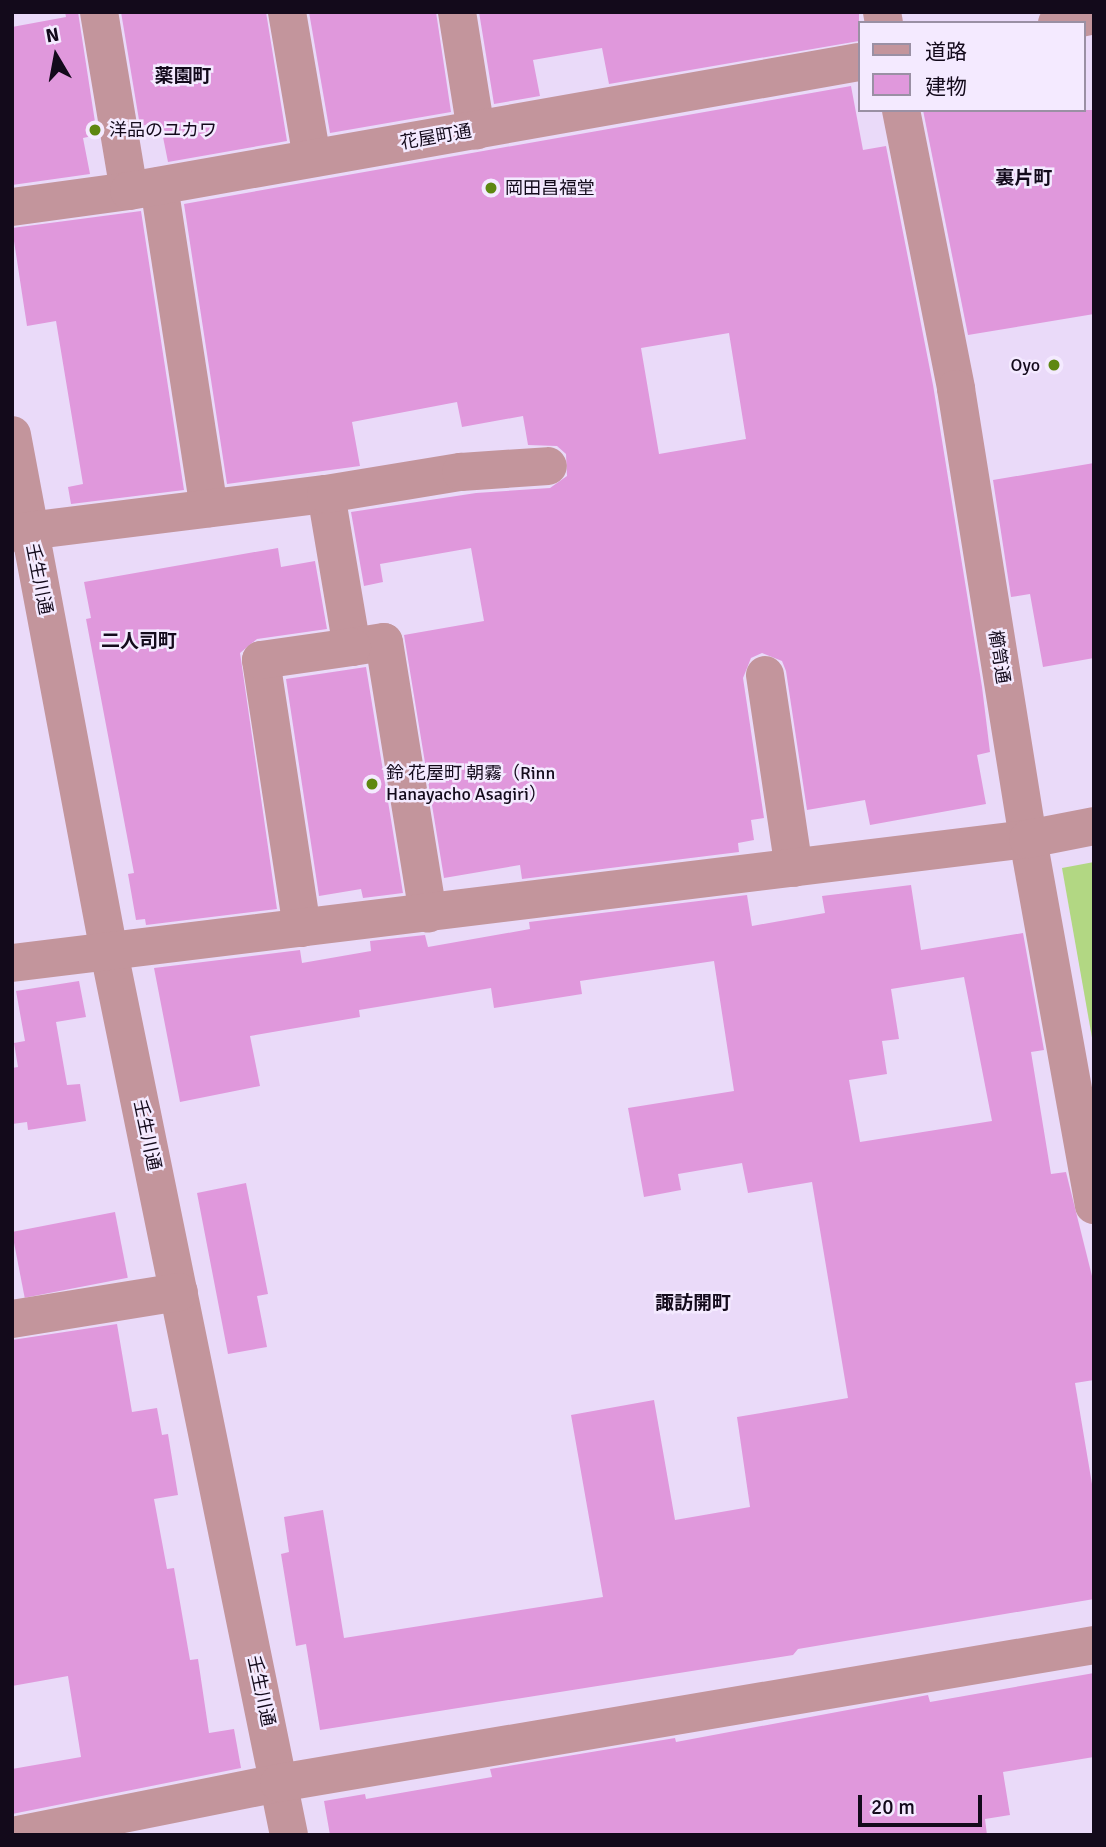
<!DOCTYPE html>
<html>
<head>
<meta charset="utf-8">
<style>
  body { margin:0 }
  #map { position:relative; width:1106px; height:1847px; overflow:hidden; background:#eadaf9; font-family:Signika,"Noto Sans JP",sans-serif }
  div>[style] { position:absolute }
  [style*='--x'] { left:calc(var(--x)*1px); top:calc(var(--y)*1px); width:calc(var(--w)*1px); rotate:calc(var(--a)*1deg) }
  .green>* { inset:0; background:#b2d783 }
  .building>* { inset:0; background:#e098dc; transform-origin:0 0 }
  .minor>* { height:38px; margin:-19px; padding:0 19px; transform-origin:19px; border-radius:19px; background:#c3959c }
  .dots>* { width:19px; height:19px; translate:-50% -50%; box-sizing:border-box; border:4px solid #f4eaff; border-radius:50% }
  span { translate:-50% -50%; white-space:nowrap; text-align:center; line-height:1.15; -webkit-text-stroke:5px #f4eaff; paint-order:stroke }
  .poi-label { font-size:18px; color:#130a1b }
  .left { translate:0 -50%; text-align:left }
  .right { translate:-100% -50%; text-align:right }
  .street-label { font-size:18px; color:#130a1b }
  .neighbourhood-label { font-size:19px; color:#130a1b; font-weight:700 }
  .frame { position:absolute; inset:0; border:14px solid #130a1b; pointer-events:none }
  .legend { position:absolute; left:858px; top:21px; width:228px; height:91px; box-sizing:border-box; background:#f4eaff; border:2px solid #9a90a4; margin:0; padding:9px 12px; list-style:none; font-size:21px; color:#130a1b }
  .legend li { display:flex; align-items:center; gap:14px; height:35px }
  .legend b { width:35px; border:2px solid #9a90a4 }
  .north { position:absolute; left:21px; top:21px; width:70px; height:70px; -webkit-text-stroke:5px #f4eaff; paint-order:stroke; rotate:350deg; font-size:19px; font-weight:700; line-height:28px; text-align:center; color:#130a1b }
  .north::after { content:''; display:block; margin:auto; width:24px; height:32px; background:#130a1b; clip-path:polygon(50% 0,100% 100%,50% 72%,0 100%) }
  .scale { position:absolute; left:858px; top:1795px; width:124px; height:32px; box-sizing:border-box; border:4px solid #130a1b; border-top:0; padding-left:9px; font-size:21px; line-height:24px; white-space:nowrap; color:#130a1b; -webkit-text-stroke:5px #f4eaff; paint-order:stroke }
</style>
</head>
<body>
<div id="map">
  <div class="green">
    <i style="clip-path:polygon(1094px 862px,1094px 1049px,1062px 868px)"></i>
  </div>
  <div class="building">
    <i style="clip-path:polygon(65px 12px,78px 12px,97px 135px,83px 138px,90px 174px,12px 185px,12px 27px,66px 17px)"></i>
    <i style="clip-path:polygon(121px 12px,266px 12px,287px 141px,168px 162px,160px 122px,140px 126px)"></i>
    <i style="clip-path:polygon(309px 12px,436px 12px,451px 112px,330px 133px)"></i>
    <i style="clip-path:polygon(479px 12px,859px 12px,859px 41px,609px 84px,602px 48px,533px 60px,540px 96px,494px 104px)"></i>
    <i style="clip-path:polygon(evenodd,851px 86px,863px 150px,886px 146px,933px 385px,982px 687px,990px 752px,977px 755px,986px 804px,870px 825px,865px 800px,807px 810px,786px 671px,782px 661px,762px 653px,751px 658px,743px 678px,764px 818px,751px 820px,754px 840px,738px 843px,739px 852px,522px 879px,520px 865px,444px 878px,404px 635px,484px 621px,471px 548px,380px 564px,383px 582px,364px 586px,351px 512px,476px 493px,550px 488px,567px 476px,566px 454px,557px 446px,528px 445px,523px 416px,462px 427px,457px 402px,352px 422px,360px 466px,227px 484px,184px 204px,851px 86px,729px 333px,746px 439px,659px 454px,641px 348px,729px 333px)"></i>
    <i style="clip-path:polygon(923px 110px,1094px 110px,1094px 314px,968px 335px)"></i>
    <i style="clip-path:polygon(141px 211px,184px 490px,71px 504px,68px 487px,83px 484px,56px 321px,27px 326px,12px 228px)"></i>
    <i style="clip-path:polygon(1094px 463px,1094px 658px,1043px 667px,1030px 594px,1011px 597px,993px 480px)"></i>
    <i style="clip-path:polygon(278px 548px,281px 567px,315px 561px,327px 629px,257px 639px,240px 653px,277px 909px,146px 925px,145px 919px,136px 920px,128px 874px,134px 873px,86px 619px,91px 618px,84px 582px)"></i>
    <i style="clip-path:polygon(366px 667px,403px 893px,363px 898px,361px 889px,319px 896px,286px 679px)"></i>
    <i style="clip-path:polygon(evenodd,911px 885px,921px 950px,1023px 933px,1044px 1050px,1031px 1052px,1051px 1174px,1066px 1172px,1094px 1284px,1094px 1380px,1075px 1383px,1094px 1496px,1094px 1599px,798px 1649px,793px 1655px,320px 1730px,306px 1644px,296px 1646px,281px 1554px,289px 1552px,284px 1517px,323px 1510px,344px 1638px,603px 1597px,571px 1415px,654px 1400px,675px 1520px,750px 1507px,737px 1417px,848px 1398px,812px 1182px,748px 1193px,742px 1163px,678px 1174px,681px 1190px,644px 1197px,628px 1108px,734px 1091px,714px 961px,580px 981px,582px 994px,494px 1008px,491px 988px,359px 1010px,360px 1017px,250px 1036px,260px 1086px,180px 1102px,154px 968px,300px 950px,302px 963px,371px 951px,370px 941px,425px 935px,428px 947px,530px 929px,529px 922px,747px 895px,752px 926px,825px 913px,822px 896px,911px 885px,964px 977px,992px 1121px,860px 1142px,849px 1080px,887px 1074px,882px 1041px,899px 1039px,891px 989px,964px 977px)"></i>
    <i style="clip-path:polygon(79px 981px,86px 1017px,56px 1022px,67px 1085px,80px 1084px,86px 1121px,28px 1130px,27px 1122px,12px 1124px,12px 1068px,18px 1067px,14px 1043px,25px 1041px,16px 991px)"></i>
    <i style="clip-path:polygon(246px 1183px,268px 1294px,257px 1296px,267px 1347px,228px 1354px,197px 1193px)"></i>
    <i style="left:115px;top:1212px;width:67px;height:105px;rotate:79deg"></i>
    <i style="clip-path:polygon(117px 1324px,132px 1412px,157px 1408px,162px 1435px,168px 1434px,178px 1495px,154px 1499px,167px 1569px,174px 1568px,190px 1660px,198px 1659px,209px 1733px,234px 1729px,241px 1768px,12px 1814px,12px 1769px,81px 1757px,68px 1676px,12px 1686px,12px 1340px)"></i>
    <i style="clip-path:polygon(1094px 1673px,1094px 1757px,1003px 1772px,1010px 1815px,985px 1819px,987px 1835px,330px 1835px,324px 1801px,365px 1794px,366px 1799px,492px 1777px,490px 1769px,675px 1738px,676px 1742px,928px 1695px,930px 1702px)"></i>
  </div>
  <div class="minor">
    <i style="--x:99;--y:12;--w:181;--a:80.5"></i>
    <i style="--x:287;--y:12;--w:148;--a:80.3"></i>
    <i style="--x:457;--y:12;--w:120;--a:80.9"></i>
    <i style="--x:882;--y:12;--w:11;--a:80"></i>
    <i style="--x:1057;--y:23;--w:38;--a:-12"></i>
    <i style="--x:901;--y:110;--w:284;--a:78.8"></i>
    <i style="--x:956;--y:389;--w:456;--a:80.9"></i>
    <i style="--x:1028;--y:839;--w:372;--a:79.8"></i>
    <i style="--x:159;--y:186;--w:326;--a:81.2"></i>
    <i style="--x:12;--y:207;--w:118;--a:-7.8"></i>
    <i style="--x:129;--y:191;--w:741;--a:-10.02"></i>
    <i style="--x:12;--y:435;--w:526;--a:79.37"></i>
    <i style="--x:109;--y:952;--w:901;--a:78.48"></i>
    <i style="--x:326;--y:494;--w:155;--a:80.4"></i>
    <i style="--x:352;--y:647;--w:32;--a:-9"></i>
    <i style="--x:384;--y:642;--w:275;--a:80.8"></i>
    <i style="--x:12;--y:533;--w:316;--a:-7.1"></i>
    <i style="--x:326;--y:494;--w:137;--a:-9.3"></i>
    <i style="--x:461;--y:472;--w:87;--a:-3.9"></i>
    <i style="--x:765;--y:675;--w:195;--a:81.5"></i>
    <i style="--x:302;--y:928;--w:271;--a:-98.7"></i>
    <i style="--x:261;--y:660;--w:92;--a:-8.1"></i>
    <i style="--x:12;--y:963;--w:1024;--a:-6.96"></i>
    <i style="--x:1028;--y:839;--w:67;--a:-11.1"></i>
    <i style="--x:12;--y:1319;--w:169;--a:-9.2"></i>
    <i style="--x:18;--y:1835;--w:266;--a:-11.3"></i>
    <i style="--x:279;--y:1783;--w:827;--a:-9.61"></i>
  </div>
  <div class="dots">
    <i style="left:95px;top:130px;background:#5e8711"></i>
    <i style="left:491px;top:188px;background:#5e8711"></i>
    <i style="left:1054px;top:365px;background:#5e8711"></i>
    <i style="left:372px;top:784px;background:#5e8711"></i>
  </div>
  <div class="poi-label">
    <span class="left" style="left:109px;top:130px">洋品のユカワ</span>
    <span class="left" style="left:505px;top:188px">岡田昌福堂</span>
    <span class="right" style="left:1040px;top:365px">Oyo</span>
    <span class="left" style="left:386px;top:784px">鈴 花屋町 朝霧（Rinn<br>Hanayacho Asagiri）</span>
  </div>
  <div class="street-label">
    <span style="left:436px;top:137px;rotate:-10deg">花屋町通</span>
    <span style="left:39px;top:579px;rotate:79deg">壬生川通</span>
    <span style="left:999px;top:657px;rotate:81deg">櫛笥通</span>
    <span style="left:147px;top:1135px;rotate:78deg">壬生川通</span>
    <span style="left:261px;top:1691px;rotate:78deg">壬生川通</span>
  </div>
  <div class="neighbourhood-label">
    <span style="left:183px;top:77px">薬園町</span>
    <span style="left:1024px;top:179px">裏片町</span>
    <span style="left:139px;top:642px">二人司町</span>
    <span style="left:693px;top:1304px">諏訪開町</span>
  </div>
  <div class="frame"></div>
  <ul class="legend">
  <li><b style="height:9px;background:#c3959c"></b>道路</li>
  <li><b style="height:19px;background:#e098dc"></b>建物</li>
  </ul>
  <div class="north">N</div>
  <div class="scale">20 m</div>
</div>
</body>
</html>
